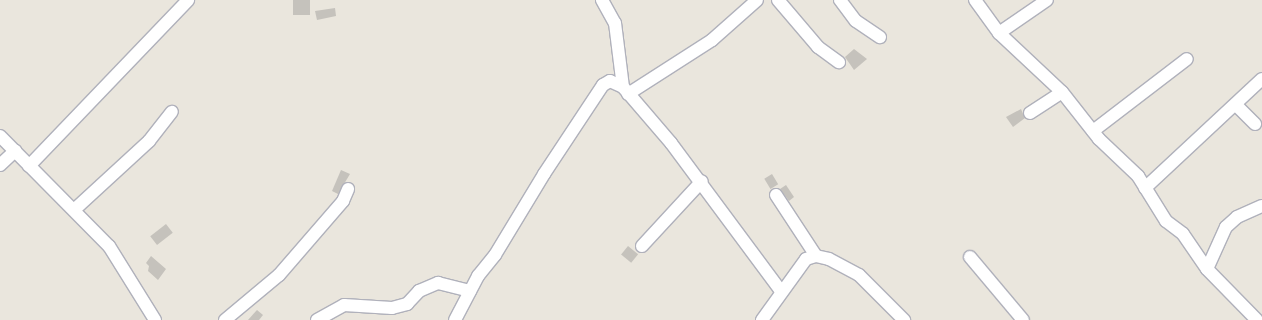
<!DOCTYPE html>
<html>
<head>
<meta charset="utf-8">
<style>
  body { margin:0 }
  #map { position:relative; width:1262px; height:320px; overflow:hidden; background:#eae6dd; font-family:Inter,sans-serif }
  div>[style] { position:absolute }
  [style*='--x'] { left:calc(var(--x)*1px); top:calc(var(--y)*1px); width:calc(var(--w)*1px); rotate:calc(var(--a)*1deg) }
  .building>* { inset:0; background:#c5c2bc; transform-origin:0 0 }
  .roads { filter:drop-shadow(1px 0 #b0b1bb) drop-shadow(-1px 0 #b0b1bb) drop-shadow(0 1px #b0b1bb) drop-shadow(0 -1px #b0b1bb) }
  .minor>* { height:12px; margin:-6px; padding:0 6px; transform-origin:6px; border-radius:6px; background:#fff }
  span { translate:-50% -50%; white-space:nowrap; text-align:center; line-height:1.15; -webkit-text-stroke:3px #fff; paint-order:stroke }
</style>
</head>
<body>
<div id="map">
  <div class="building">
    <i style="left:293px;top:0;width:17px;height:15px"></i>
    <i style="clip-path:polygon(335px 8px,336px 16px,317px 20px,315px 11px)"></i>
    <i style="clip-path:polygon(854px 49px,867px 59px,854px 70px,845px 57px)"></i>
    <i style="clip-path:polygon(1021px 109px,1025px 118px,1013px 127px,1006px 117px)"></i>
    <i style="clip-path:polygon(341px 170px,350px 174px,338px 194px,332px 191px)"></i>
    <i style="left:772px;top:174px;width:12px;height:9px;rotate:59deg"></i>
    <i style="clip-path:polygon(786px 185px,794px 197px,789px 201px,780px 189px)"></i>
    <i style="left:166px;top:224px;width:11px;height:20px;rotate:52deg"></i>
    <i style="left:628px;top:246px;width:13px;height:11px;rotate:39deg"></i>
    <i style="clip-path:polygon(151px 256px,166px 269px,158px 280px,148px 271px,149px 266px,146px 263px)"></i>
    <i style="clip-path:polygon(257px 310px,263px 315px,259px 320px,248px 320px)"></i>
  </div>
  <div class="roads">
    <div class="minor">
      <i style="--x:602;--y:0;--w:26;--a:61"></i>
      <i style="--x:615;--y:23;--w:64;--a:82.9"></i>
      <i style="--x:778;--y:0;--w:62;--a:49.6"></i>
      <i style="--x:818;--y:47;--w:26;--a:36"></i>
      <i style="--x:840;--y:0;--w:26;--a:53"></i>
      <i style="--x:856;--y:21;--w:29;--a:34"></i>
      <i style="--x:975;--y:0;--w:41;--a:54"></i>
      <i style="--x:999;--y:33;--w:86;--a:43.1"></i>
      <i style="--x:1062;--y:92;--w:60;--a:51.8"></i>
      <i style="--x:1099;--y:139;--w:54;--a:43.5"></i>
      <i style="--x:1138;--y:176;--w:53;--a:58.1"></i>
      <i style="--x:1166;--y:221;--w:21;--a:37"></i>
      <i style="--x:1183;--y:234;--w:42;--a:55.6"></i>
      <i style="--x:1207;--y:269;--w:71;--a:45.6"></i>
      <i style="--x:999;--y:33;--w:58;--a:-34.5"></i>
      <i style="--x:628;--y:94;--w:100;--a:-32.7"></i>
      <i style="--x:712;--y:40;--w:60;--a:-41.6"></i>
      <i style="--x:1236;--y:105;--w:27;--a:45"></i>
      <i style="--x:1030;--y:113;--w:38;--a:-33"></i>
      <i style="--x:1093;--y:131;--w:118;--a:-37.5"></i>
      <i style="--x:0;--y:136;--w:155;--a:45.3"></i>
      <i style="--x:109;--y:246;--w:87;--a:58.1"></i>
      <i style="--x:0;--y:165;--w:21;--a:-43"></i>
      <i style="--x:29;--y:166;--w:230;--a:-46.2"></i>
      <i style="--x:1145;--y:188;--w:160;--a:-43"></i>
      <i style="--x:776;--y:195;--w:73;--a:56.7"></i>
      <i style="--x:74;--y:210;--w:102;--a:-42.6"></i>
      <i style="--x:149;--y:141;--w:37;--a:-52"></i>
      <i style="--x:642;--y:246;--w:88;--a:-47.3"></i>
      <i style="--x:970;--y:257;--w:82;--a:49.9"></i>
      <i style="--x:1207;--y:269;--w:46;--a:-65.7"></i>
      <i style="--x:1226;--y:227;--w:15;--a:-42"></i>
      <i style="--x:1237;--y:217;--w:27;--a:-24"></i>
      <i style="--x:225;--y:320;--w:70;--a:-39.8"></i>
      <i style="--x:279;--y:275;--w:98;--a:-49.1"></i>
      <i style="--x:343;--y:201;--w:13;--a:-67"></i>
      <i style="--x:317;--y:320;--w:31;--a:-29"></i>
      <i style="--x:344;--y:305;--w:48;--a:3.6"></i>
      <i style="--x:392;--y:308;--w:16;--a:-15"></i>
      <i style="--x:407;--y:304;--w:18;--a:-47"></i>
      <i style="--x:419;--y:291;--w:21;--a:-23"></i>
      <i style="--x:438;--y:283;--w:33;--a:14"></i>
      <i style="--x:455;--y:320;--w:50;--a:-62.4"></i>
      <i style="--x:478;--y:276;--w:27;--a:-51"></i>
      <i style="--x:495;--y:255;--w:95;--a:-58.8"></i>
      <i style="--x:544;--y:174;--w:107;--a:-56.5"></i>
      <i style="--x:603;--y:85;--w:8;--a:-30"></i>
      <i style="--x:610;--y:81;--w:14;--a:25"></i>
      <i style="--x:623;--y:87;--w:74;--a:49.4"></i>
      <i style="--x:671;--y:143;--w:184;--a:53.4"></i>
      <i style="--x:762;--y:320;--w:75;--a:-54.2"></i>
      <i style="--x:806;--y:259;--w:10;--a:-17"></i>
      <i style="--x:816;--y:256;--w:13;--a:13"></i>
      <i style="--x:829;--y:259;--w:34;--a:28"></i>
      <i style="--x:859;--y:275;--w:64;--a:45"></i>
    </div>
  </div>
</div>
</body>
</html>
